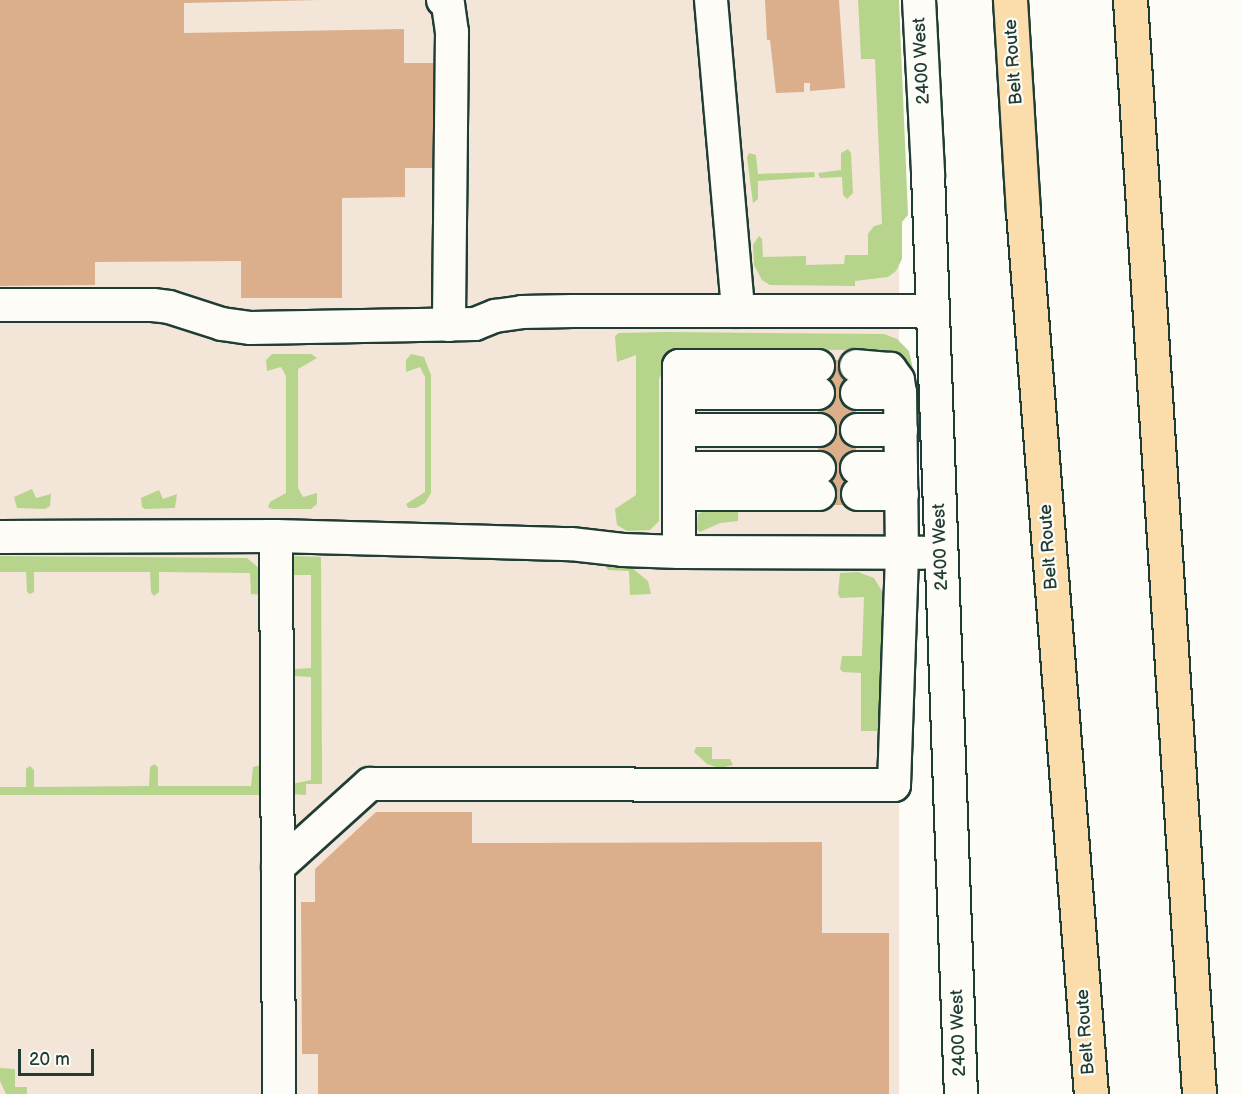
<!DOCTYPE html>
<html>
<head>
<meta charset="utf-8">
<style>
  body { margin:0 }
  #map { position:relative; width:1242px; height:1094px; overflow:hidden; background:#fdfcf7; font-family:"Balsamiq Sans",sans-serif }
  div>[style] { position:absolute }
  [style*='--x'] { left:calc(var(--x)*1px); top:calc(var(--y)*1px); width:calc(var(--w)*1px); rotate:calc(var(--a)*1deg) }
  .built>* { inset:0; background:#f3e5d7; transform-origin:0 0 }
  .green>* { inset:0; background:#b7d48d }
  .building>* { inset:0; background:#dbaf8b; transform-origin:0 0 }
  .roads { filter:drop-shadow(2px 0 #1f3d34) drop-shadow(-2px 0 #1f3d34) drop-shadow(0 2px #1f3d34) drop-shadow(0 -2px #1f3d34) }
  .minor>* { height:32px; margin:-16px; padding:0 16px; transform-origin:16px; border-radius:16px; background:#fdfcf7 }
  .highway>* { height:33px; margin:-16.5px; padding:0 16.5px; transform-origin:16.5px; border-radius:16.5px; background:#fbddab }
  span { translate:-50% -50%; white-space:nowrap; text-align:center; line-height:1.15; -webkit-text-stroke:4.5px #fdfcf7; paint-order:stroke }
  .street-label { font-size:18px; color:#1f3d34 }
  .scale { position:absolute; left:18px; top:1049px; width:76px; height:27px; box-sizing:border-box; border:3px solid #1f3d34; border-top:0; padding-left:8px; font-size:18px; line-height:21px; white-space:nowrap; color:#1f3d34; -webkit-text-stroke:4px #fdfcf7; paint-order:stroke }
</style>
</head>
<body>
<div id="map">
  <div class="built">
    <i style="left:0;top:0;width:899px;height:1094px"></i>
  </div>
  <div class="green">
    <i style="clip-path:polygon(858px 0,899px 0,908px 215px,902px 222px,902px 259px,896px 271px,888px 277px,855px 281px,855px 286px,770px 285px,762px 280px,754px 265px,753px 245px,759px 236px,762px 239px,763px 257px,806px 256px,806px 265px,844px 264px,845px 255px,868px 255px,868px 234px,874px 226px,882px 224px,875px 59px,861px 59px)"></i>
    <i style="clip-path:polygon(848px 149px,851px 153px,853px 193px,847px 199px,843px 195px,842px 177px,820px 178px,818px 173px,841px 170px,841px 153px)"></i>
    <i style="clip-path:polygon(749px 153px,756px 155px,758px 174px,814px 172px,815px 177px,758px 181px,758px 199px,753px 203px,747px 158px)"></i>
    <i style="clip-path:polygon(665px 332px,884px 334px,897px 339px,909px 351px,914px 374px,908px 375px,896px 358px,877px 350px,693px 349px,681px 351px,665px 365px,659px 379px,659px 521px,650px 530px,627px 531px,617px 525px,615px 509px,636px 495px,636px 355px,617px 362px,615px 336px,619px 333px)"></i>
    <i style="clip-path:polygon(272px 354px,311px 354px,317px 358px,298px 369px,298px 488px,303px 497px,317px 493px,317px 504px,311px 509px,272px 509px,268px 507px,270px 502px,286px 493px,286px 376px,281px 367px,267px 371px,266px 360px)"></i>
    <i style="clip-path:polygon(411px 354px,424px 357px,431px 375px,431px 493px,425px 503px,416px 508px,408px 508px,406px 504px,425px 492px,425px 377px,420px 367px,406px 372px,406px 360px)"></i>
    <i style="clip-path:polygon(32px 489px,36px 498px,51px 494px,50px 506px,45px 509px,17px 508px,14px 497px)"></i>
    <i style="clip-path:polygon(159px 490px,163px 499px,177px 494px,175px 508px,145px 509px,142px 507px,141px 498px)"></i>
    <i style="clip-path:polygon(709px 509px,738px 511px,738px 521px,720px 523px,700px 532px,697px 529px,698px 514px)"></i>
    <i style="clip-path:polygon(0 556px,247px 558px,260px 569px,262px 595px,251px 594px,250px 573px,159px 572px,159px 592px,154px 596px,151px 592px,150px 572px,34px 572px,34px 592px,30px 594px,27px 592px,26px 572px,0 572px)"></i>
    <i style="clip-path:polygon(295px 556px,321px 557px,322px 784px,306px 784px,306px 795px,291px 794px,292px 784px,311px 780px,311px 677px,295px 676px,293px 672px,295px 669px,311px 668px,311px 575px,293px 575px,291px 559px)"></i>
    <i style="clip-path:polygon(610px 564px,632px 568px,648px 581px,651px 594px,630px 595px,629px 571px,608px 570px,606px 567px)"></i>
    <i style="clip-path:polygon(858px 572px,874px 578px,886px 598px,883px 731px,861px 731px,861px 673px,843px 672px,840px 669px,842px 656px,862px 656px,864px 597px,840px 598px,838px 594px,840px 573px)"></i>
    <i style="clip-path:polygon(696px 747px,712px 747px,712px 759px,730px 759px,733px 765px,719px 768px,707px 764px,694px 752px)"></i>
    <i style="clip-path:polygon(154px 764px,158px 767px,158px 786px,251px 786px,253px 767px,261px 765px,264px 795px,0 795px,0 787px,26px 787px,26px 769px,30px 766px,34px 770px,34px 787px,149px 786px,150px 767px)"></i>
    <i style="clip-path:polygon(0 1068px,15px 1069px,15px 1087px,27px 1087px,27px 1094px,6px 1094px,0 1081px)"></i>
  </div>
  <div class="building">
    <i style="clip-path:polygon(0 0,319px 0,184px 3px,184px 33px,404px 29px,404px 63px,433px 63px,433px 168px,405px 168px,405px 197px,342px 198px,342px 298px,241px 298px,241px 261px,95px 262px,95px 285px,0 286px)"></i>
    <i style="clip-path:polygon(765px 0,839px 0,845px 88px,810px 91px,810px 83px,804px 83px,804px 92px,776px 93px,770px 40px,767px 40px)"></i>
    <i style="left:818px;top:360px;width:38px;height:145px"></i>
    <i style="clip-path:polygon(376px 812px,472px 812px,472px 843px,822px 842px,822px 933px,889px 933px,889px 1094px,318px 1094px,318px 1054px,302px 1054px,301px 902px,315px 902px,315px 869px)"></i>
  </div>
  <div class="roads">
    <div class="minor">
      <i style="--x:443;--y:0;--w:6;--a:39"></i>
      <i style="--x:448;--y:4;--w:28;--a:82"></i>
      <i style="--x:452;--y:32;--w:293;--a:90.6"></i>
      <i style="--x:711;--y:0;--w:312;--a:85"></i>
      <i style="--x:919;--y:0;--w:174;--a:87"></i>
      <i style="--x:928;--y:174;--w:921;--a:87.95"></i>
      <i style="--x:0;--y:305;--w:153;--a:0"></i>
      <i style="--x:153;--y:305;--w:16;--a:7"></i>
      <i style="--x:169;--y:307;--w:56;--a:17.8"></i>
      <i style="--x:222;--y:324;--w:29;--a:8"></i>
      <i style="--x:251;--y:328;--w:224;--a:-1"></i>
      <i style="--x:475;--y:324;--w:22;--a:-22"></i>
      <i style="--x:495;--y:316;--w:27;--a:-8"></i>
      <i style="--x:522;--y:312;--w:51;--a:-1.1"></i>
      <i style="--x:573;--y:311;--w:360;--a:0"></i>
      <i style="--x:679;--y:393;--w:139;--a:0"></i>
      <i style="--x:857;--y:393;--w:43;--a:0"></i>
      <i style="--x:679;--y:430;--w:140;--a:0"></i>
      <i style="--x:857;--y:430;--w:44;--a:0"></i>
      <i style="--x:679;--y:468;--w:140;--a:0"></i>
      <i style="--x:857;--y:468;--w:44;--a:0"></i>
      <i style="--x:679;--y:494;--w:140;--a:0"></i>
      <i style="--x:858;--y:494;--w:44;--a:0"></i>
      <i style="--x:276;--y:536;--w:558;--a:89.69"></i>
      <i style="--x:0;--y:537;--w:276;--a:-0.2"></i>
      <i style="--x:276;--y:536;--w:295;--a:1.6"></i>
      <i style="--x:571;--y:544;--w:52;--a:6.6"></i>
      <i style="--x:623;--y:550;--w:56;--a:2"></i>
      <i style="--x:679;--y:552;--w:244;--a:0.2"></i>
      <i style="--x:679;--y:552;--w:186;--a:-90"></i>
      <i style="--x:679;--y:366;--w:139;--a:0"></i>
      <i style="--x:278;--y:867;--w:124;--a:-42.1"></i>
      <i style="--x:370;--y:784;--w:524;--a:0.11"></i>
      <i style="--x:894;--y:785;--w:231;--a:-88"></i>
      <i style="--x:902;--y:554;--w:161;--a:-90.7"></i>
      <i style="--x:900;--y:393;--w:13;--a:-99"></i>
      <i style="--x:898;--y:380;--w:14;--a:-126"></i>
      <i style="--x:890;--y:369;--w:34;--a:-175"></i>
    </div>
    <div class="highway">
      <i style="--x:1010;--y:0;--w:211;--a:86.5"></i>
      <i style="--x:1023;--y:211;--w:886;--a:85.6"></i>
      <i style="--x:1130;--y:0;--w:1096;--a:86.39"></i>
    </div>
  </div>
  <div class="street-label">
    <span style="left:922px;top:61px;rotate:-93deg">2400 West</span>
    <span style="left:1014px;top:62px;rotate:-94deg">Belt Route</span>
    <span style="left:941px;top:547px;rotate:-92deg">2400 West</span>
    <span style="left:1049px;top:547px;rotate:-94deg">Belt Route</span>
    <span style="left:1086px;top:1032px;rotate:-94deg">Belt Route</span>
    <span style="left:959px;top:1033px;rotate:-92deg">2400 West</span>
  </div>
  <div class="scale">20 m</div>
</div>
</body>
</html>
